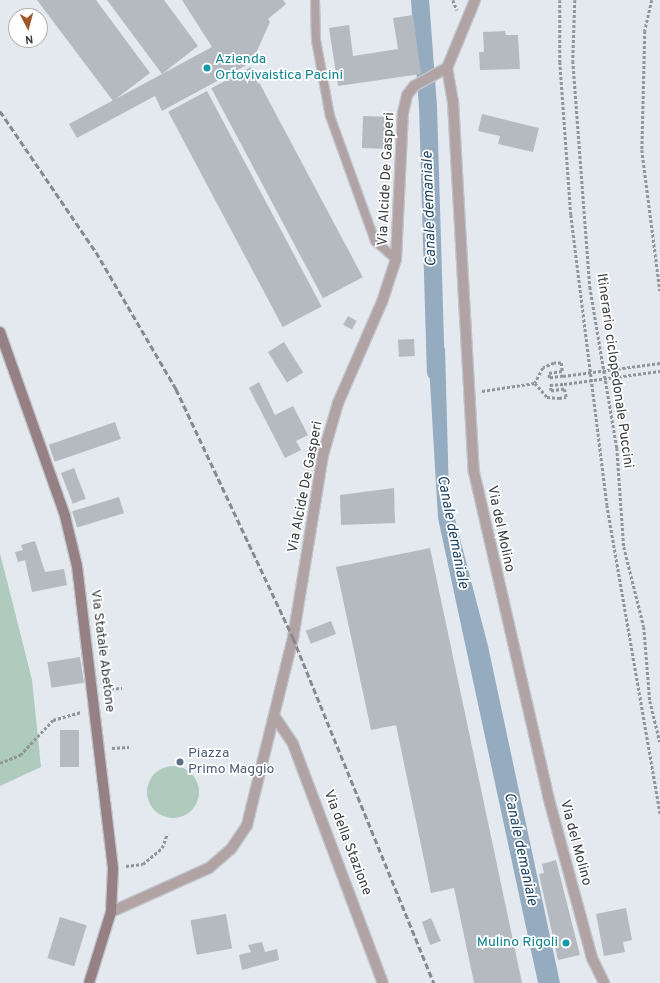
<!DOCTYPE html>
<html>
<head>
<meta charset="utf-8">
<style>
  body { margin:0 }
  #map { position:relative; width:660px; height:983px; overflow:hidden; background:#e3e9ef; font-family:Overpass,sans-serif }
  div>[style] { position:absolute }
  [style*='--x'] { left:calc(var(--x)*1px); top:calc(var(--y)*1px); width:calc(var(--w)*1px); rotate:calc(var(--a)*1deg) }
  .green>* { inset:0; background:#afcbbd }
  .round { border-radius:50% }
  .water>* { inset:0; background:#94abc0 }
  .canal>* { height:18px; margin:-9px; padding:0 9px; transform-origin:9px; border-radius:9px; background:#94abc0 }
  .building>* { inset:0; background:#b4babf; transform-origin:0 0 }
  .path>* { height:2.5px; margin-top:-1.25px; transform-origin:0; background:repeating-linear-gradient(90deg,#919599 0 3px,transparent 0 5px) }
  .roads { filter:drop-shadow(1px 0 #c1c6cc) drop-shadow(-1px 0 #c1c6cc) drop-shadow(0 1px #c1c6cc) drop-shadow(0 -1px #c1c6cc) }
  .service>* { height:8px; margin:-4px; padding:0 4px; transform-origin:4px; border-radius:4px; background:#b1a2a4 }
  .minor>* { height:10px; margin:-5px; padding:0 5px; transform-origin:5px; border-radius:5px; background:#b1a2a4 }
  .tertiary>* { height:10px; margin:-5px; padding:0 5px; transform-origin:5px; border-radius:5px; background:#b1a2a4 }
  .secondary>* { height:10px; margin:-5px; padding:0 5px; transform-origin:5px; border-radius:5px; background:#968083 }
  .rail>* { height:3px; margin-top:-1.5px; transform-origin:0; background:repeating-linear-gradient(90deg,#868a8d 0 6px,transparent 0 9px) }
  .path-bridge>* { height:2.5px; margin-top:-1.25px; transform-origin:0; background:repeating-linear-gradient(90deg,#919599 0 3px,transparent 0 5px) }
  .dots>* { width:11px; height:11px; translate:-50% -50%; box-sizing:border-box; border:2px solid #fff; border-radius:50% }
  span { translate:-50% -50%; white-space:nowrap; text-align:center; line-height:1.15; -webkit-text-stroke:3.5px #fff; paint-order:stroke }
  .culture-label { font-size:14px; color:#0d838f }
  .left { translate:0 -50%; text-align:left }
  .right { translate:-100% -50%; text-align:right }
  .street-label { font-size:14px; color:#3a3c3e }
  .service-label { font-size:14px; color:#4e5e75 }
  .water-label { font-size:15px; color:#1d4363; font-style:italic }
  .north { position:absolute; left:8px; top:8px; width:40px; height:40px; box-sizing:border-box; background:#fff; border:1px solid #b0b1b2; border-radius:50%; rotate:174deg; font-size:11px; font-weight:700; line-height:16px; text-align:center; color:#3a3c3e }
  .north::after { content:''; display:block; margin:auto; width:14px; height:18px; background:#9c582a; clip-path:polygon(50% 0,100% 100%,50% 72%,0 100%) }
</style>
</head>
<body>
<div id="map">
  <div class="green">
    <i style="clip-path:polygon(0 553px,32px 680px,41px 767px,0 786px)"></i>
    <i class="round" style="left:147px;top:766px;width:52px;height:52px"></i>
  </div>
  <div class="water">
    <i style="clip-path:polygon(428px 348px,445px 348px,449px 496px,488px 646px,560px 983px,538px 983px,438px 518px)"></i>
  </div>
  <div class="canal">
    <i style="--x:420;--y:0;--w:106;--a:85.7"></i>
    <i style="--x:428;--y:106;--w:266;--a:88.3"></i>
  </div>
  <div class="building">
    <i style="clip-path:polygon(37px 0,96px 0,150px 73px,113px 101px)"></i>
    <i style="clip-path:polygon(107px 0,164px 0,198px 46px,162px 74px,212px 47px,182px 0,283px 0,286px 4px,268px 19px,270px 22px,252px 62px,162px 111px,155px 96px,77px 138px,69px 124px,162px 74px)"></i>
    <i style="clip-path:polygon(413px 15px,421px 74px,338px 86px,329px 28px,349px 25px,353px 56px,398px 49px,393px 18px)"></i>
    <i style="clip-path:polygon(505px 31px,506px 35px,518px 35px,520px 69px,480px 70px,479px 52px,484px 52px,483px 32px)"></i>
    <i style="left:251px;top:67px;width:238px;height:45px;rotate:62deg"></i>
    <i style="left:207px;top:91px;width:244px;height:44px;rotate:62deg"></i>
    <i style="clip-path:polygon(482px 114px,539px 128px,533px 152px,498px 144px,500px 136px,478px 131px)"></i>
    <i style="left:363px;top:116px;width:27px;height:32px;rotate:2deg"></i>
    <i style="left:348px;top:316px;width:10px;height:10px;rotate:29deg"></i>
    <i style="left:414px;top:339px;width:17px;height:16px;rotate:87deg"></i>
    <i style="left:284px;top:342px;width:36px;height:19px;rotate:58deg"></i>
    <i style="clip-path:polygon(259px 382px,275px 415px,293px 406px,308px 435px,296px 441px,301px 450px,285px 458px,249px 388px)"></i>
    <i style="left:115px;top:422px;width:18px;height:70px;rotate:71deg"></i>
    <i style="left:74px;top:468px;width:33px;height:14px;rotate:69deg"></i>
    <i style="clip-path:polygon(394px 488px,395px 523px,341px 525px,340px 495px)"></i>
    <i style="left:119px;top:497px;width:17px;height:49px;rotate:73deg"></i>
    <i style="clip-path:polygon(35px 541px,45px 572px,64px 569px,67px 585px,32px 592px,25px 560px,18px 562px,15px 552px,23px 550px,21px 545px)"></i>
    <i style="clip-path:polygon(430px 548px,522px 983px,474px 983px,454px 888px,431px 893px,396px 725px,371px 730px,336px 567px)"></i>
    <i style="left:331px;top:621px;width:14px;height:27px;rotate:69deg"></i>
    <i style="left:80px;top:657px;width:26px;height:33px;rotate:81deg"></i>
    <i style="left:60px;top:730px;width:19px;height:37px"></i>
    <i style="clip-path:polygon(556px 860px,580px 955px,558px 960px,539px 874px,544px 873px,542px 864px)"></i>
    <i style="clip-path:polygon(626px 908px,632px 940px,623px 942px,625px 952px,604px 956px,596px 914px)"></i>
    <i style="left:226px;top:914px;width:35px;height:36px;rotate:80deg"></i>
    <i style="left:60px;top:917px;width:28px;height:43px;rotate:17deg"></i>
    <i style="clip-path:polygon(431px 918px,441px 941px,430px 945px,422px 922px)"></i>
    <i style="clip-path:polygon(262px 942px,265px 952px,277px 949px,279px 960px,242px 970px,239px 955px,251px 952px,248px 945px)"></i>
  </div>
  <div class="path">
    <i style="--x:453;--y:0;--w:11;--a:68"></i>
    <i style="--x:560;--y:0;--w:62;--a:90"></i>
    <i style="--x:560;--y:62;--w:153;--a:85.9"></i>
    <i style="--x:571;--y:215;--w:292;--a:82.9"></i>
    <i style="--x:607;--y:505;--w:313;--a:80.2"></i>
    <i style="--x:575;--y:0;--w:61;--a:91.9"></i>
    <i style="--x:573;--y:61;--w:227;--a:85.7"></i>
    <i style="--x:590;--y:287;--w:163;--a:80.5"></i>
    <i style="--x:617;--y:448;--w:99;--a:86"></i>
    <i style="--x:624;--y:547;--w:82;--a:76"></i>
    <i style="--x:644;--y:627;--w:74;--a:85.4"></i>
    <i style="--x:650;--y:701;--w:42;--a:76.3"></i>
    <i style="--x:652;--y:0;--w:32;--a:103"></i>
    <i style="--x:645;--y:31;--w:119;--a:91.4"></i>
    <i style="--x:642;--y:150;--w:142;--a:82.7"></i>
    <i style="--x:563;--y:376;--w:14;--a:172"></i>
    <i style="--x:549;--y:378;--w:5;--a:-90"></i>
    <i style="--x:549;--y:373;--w:13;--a:-9"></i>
    <i style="--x:562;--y:371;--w:8;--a:-97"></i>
    <i style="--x:561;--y:363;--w:7;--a:180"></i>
    <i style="--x:554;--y:363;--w:12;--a:156"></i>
    <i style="--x:543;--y:368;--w:17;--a:118"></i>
    <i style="--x:535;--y:383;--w:18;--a:49"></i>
    <i style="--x:547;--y:397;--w:12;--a:5"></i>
    <i style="--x:559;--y:398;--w:7;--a:-8"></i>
    <i style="--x:566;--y:397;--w:8;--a:-104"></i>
    <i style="--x:564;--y:389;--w:13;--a:171"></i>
    <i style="--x:551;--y:391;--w:6;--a:-99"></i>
    <i style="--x:550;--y:385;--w:14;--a:-4"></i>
    <i style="--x:482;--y:391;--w:54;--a:-8.6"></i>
    <i style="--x:106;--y:689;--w:16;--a:-4"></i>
    <i style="--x:112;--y:748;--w:17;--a:-3"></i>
    <i style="--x:0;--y:763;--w:22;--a:-22"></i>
    <i style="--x:20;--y:755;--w:48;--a:-46.7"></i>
    <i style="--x:53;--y:720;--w:29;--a:-16"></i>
    <i style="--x:126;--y:866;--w:17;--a:-7"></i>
    <i style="--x:143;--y:864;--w:25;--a:-40"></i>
    <i style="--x:162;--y:848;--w:15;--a:-70"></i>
  </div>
  <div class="roads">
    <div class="service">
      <i style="--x:315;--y:0;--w:40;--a:88.6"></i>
      <i style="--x:316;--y:40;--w:77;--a:79.6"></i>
      <i style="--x:330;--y:116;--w:133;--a:70.2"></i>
      <i style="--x:375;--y:241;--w:28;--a:41"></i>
    </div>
    <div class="minor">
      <i style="--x:447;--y:68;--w:34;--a:80"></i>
      <i style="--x:453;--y:101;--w:372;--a:86.8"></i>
      <i style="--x:474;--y:472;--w:332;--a:77.1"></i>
      <i style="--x:548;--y:796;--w:168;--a:74.8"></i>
      <i style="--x:592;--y:958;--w:28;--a:64"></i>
      <i style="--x:275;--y:717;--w:32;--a:56"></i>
      <i style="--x:293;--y:744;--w:255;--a:69.4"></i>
    </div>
    <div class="tertiary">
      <i style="--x:111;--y:912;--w:107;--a:-24.2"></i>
      <i style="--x:209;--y:868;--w:29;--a:-41"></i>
      <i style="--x:231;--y:849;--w:29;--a:-56"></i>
      <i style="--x:247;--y:825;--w:193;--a:-76.2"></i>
      <i style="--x:293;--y:638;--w:185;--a:-80.7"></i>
      <i style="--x:323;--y:455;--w:54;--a:-73.9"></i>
      <i style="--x:338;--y:403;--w:110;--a:-66.5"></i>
      <i style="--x:382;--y:302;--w:45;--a:-72"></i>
      <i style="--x:396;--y:259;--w:146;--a:-87.3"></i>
      <i style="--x:403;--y:113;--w:18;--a:-77"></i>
      <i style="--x:407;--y:95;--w:11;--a:-52"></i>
      <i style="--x:414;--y:86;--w:38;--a:-29"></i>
      <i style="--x:447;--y:68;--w:74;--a:-67.6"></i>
    </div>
    <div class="secondary">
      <i style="--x:0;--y:332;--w:195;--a:70.5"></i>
      <i style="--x:65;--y:516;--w:51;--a:76.5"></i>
      <i style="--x:77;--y:566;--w:304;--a:83.2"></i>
      <i style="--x:113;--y:868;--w:44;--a:92.6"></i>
      <i style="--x:111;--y:912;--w:74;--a:107.2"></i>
    </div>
  </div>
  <div class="rail">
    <i style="--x:0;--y:111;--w:171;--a:55.8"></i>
    <i style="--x:96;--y:252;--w:159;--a:59.7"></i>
    <i style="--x:176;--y:389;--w:275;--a:64.8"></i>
    <i style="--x:293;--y:638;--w:373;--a:67.8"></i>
  </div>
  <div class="path-bridge">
    <i style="--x:563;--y:376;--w:98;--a:-7.6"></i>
    <i style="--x:564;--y:384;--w:97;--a:-7.7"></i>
  </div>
  <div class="dots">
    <i style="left:207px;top:68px;background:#0f9aa8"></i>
    <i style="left:180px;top:762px;background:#5c6f8a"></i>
    <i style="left:566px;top:943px;background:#0f9aa8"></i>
  </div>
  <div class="culture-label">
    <span class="left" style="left:215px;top:68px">Azienda<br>Ortovivaistica Pacini</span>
    <span class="right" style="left:558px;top:943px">Mulino Rigoli</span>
  </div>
  <div class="street-label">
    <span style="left:387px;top:179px;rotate:-87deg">Via Alcide De Gasperi</span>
    <span style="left:614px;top:371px;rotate:82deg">Itinerario ciclopedonale Puccini</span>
    <span style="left:306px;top:487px;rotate:-79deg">Via Alcide De Gasperi</span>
    <span style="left:500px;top:529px;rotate:78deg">Via del Molino</span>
    <span style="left:102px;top:651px;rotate:83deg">Via Statale Abetone</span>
    <span style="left:347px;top:843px;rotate:69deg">Via della Stazione</span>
    <span style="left:575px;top:843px;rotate:75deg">Via del Molino</span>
  </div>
  <div class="service-label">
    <span class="left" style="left:188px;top:762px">Piazza<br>Primo Maggio</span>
  </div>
  <div class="water-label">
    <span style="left:430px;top:209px;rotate:-92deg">Canale demaniale</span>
    <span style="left:452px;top:532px;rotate:79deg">Canale demaniale</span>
    <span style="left:520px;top:849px;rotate:78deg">Canale demaniale</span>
  </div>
  <div class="north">N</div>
</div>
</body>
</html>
